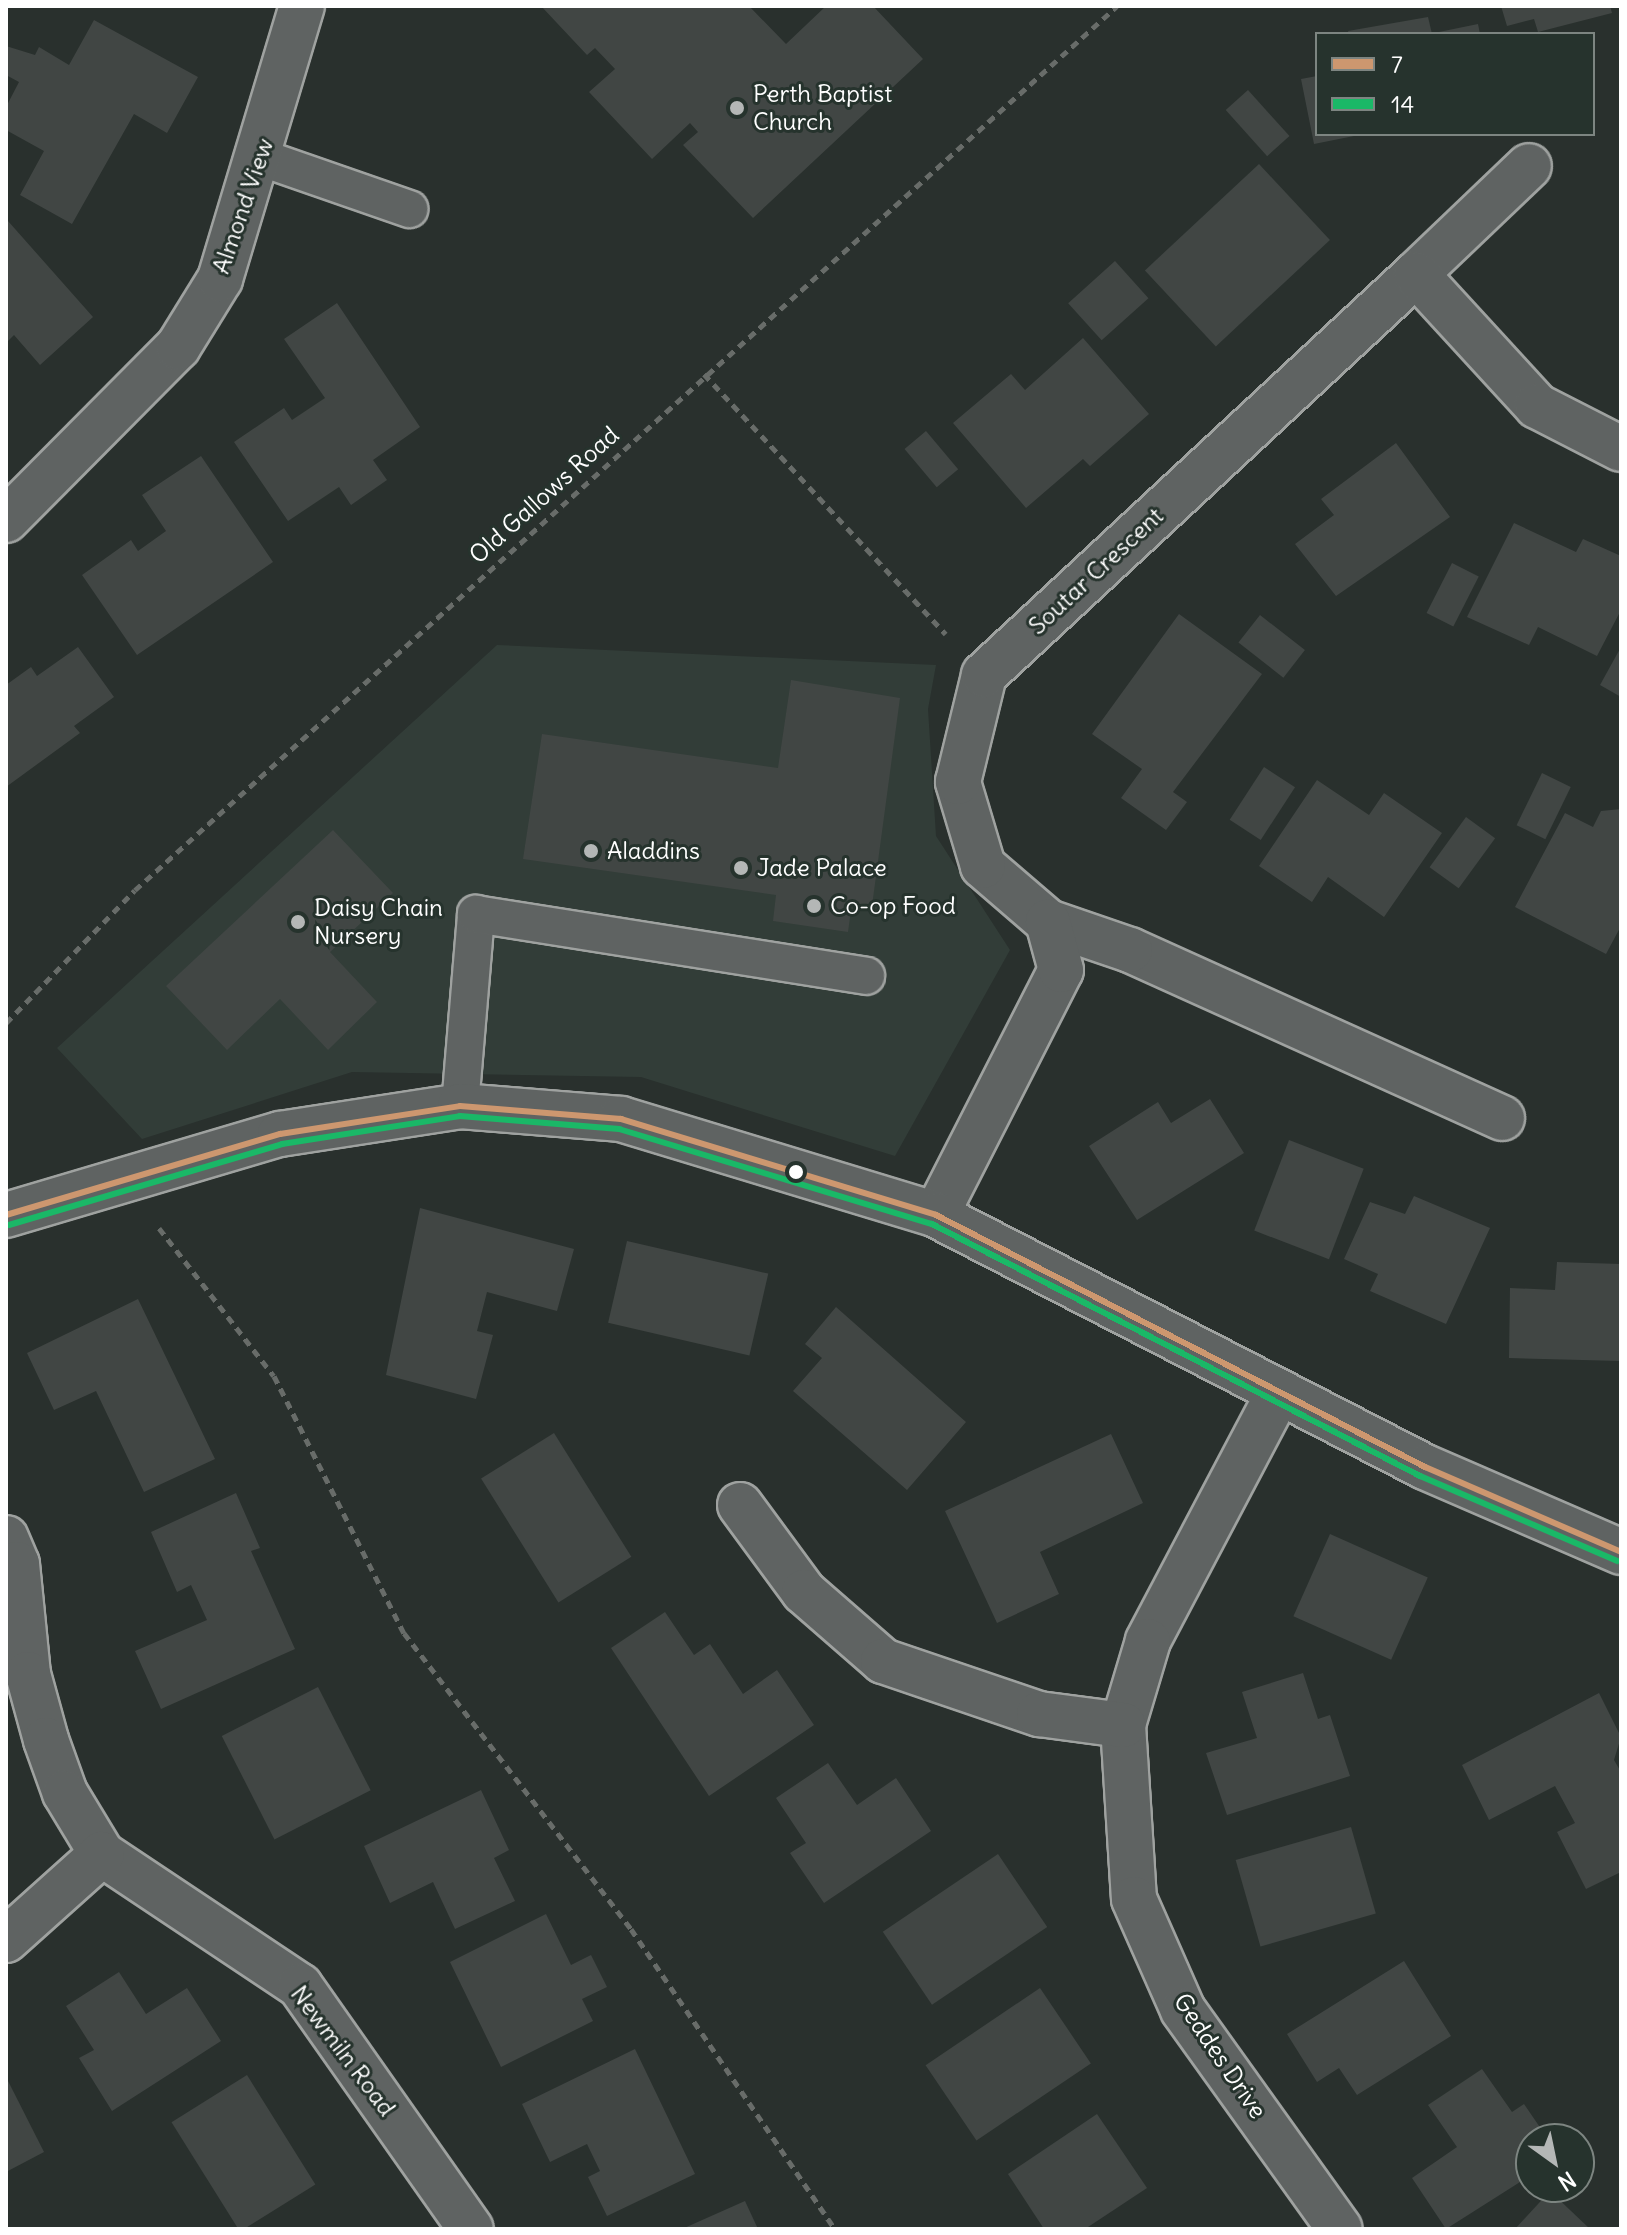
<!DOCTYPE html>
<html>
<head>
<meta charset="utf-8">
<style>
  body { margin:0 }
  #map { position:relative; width:1627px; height:2235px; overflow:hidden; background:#29302d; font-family:Delius,sans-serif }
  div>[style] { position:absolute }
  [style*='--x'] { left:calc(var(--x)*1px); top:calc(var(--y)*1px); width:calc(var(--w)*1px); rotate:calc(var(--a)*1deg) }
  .built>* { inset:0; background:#323d38 }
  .building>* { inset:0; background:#414644; transform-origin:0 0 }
  .path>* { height:5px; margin-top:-2.5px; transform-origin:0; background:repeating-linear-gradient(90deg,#686c69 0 8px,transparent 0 14px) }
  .roads { filter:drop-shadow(2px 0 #9fa2a0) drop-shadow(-2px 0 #9fa2a0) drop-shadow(0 2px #9fa2a0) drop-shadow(0 -2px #9fa2a0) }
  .service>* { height:36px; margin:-18px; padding:0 18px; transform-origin:18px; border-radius:18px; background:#5f6362 }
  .minor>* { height:44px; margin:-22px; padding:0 22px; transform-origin:22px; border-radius:22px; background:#5f6362 }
  .tertiary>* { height:44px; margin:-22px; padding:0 22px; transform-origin:22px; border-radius:22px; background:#5f6362 }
  .bus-1>* { height:6px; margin:-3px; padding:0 3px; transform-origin:3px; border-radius:3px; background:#cd976f }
  .bus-2>* { height:6px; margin:-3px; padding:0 3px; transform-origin:3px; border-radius:3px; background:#1ab867 }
  .dots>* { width:22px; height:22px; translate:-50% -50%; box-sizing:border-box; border:4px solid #26332d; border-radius:50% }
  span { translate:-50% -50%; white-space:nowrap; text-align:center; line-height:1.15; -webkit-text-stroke:6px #26332d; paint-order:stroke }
  .poi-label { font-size:24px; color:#fff }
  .left { translate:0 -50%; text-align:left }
  .street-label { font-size:24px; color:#fff }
  .frame { position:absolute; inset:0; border:8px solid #fff; pointer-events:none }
  .legend { position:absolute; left:1315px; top:32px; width:280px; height:104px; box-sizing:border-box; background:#26332d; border:2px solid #7d8581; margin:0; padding:10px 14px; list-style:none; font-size:24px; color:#fff }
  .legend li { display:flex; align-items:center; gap:16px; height:40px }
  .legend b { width:40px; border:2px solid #7d8581 }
  .north { position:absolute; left:1515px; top:2123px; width:80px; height:80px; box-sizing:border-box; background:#26332d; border:2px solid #7d8581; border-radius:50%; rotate:147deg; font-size:22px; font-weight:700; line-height:32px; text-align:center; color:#fff }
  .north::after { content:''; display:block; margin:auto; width:28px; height:36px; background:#b4b7b6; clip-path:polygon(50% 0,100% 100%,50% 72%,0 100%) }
</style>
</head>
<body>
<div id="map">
  <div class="built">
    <i style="clip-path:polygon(497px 645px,936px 665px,928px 709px,936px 836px,1010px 950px,895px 1156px,641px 1077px,352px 1072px,142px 1139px,57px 1048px)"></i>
  </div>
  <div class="building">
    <i style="clip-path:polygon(541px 6px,749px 6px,786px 44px,826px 6px,873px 6px,923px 59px,753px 218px,683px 145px,698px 132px,690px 123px,652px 159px,589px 92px,615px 69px,595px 48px,587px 55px)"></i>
    <i style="clip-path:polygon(1501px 6px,1610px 6px,1612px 13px,1538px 32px,1534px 19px,1507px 26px)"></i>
    <i style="clip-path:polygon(1428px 17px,1432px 34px,1349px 34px,1348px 31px)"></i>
    <i style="clip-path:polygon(94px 20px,198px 77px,167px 133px,134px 114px,72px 224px,20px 195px,44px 151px,6px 130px,6px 107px,19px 82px,6px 75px,6px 46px,35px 55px,39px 47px,69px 65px)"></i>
    <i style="clip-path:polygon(1478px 24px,1480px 34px,1434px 34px,1434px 33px)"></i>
    <i style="clip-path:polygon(1317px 76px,1317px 134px,1359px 135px,1314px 144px,1301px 79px)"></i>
    <i style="left:1248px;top:90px;width:62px;height:30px;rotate:48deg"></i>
    <i style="left:1259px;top:164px;width:104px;height:156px;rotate:47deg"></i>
    <i style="clip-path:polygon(8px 221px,93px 317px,40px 365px,14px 335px,6px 343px)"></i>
    <i style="left:1115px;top:261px;width:50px;height:63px;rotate:48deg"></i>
    <i style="clip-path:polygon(337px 303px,420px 427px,373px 460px,387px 480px,351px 505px,339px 487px,288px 521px,234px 442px,284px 408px,292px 420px,325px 398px,284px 339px)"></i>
    <i style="clip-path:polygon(1083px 338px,1149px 414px,1090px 466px,1083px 459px,1026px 508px,953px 423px,1011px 374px,1025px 390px)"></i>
    <i style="left:926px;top:431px;width:50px;height:28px;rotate:50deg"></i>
    <i style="clip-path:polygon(1396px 443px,1450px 517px,1336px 596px,1295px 544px,1334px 515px,1321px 499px)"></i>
    <i style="clip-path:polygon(201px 456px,273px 562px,137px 655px,82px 575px,131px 540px,138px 551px,166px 531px,142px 495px)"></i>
    <i style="clip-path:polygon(1514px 523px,1576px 552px,1583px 539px,1621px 556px,1621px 610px,1597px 656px,1538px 627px,1529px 645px,1467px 617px)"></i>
    <i style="left:1452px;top:563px;width:30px;height:56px;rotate:27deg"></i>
    <i style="clip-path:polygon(1179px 614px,1262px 674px,1173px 792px,1187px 802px,1166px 830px,1121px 798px,1142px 769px,1092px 734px)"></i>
    <i style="left:1260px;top:615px;width:57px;height:35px;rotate:38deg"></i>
    <i style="clip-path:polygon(78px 647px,114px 697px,74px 726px,80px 733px,6px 787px,6px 685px,31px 667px,37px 676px)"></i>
    <i style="clip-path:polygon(1621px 647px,1621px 697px,1600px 685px)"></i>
    <i style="clip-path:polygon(791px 680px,900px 698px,872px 906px,852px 903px,848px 932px,773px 921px,776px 895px,523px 859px,542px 734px,778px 768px)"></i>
    <i style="left:1264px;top:767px;width:37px;height:63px;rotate:33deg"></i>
    <i style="left:1542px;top:773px;width:32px;height:58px;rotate:26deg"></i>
    <i style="clip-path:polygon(1317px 780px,1369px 815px,1384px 793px,1442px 833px,1384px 917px,1328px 877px,1312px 902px,1259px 866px)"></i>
    <i style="clip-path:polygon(1621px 809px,1621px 926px,1606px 954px,1515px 907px,1565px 813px,1593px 827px,1601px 811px)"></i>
    <i style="left:1466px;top:817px;width:36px;height:62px;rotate:36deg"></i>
    <i style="clip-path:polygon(333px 830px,393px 893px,330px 952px,377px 1002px,328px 1050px,280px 999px,227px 1050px,166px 986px)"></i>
    <i style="clip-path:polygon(1210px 1099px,1244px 1153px,1137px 1220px,1089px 1146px,1158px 1102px,1171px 1123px)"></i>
    <i style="left:1289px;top:1140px;width:80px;height:97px;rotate:21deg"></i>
    <i style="clip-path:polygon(1414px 1196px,1490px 1228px,1446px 1324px,1370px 1291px,1378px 1274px,1344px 1259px,1370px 1202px,1405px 1214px)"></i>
    <i style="clip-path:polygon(420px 1208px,574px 1249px,557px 1311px,487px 1292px,477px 1331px,493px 1335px,476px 1399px,386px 1375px)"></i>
    <i style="left:627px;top:1241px;width:145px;height:84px;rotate:13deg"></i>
    <i style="clip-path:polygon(1557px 1262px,1621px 1264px,1621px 1361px,1509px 1358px,1510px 1288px,1555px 1290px)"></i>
    <i style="clip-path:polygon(138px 1299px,215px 1459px,144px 1492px,96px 1391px,54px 1410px,27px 1353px)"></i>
    <i style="clip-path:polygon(836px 1307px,966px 1422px,907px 1490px,793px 1391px,822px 1358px,805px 1344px)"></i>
    <i style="left:554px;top:1433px;width:146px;height:86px;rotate:58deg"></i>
    <i style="clip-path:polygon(1111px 1434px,1143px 1503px,1040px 1552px,1059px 1594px,997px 1623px,945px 1511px)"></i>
    <i style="clip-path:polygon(236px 1493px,260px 1548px,251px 1551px,295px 1649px,161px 1709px,135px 1651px,207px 1620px,191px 1585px,177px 1592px,151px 1532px)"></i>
    <i style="left:1330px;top:1534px;width:107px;height:90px;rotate:24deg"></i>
    <i style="clip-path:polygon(665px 1612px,694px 1655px,710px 1644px,743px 1694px,777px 1670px,814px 1725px,709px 1796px,611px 1648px)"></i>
    <i style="clip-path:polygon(1303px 1673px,1318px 1719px,1330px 1715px,1350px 1776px,1227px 1815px,1206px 1753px,1257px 1738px,1242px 1692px)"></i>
    <i style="left:318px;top:1687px;width:116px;height:108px;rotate:63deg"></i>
    <i style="clip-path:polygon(1599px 1693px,1621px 1737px,1614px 1760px,1621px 1772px,1621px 1872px,1586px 1889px,1557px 1832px,1575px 1823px,1555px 1786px,1489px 1820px,1462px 1765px)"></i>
    <i style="clip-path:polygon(828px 1763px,857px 1805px,896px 1778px,931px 1831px,824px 1903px,790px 1853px,806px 1843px,776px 1798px)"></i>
    <i style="clip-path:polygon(481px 1790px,509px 1850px,494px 1858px,515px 1901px,455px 1929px,433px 1882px,390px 1903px,364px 1846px)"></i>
    <i style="left:1351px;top:1827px;width:90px;height:120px;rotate:74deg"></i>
    <i style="left:998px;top:1854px;width:88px;height:139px;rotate:56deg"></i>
    <i style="clip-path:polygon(546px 1914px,571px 1965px,591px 1955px,607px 1987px,582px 1999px,593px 2021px,501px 2067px,450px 1962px)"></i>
    <i style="clip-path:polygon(1404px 1961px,1451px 2036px,1357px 2095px,1339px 2068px,1317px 2082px,1287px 2034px)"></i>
    <i style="clip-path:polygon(119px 1972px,146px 2014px,187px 1988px,221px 2041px,112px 2111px,79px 2058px,94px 2050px,66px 2006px)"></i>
    <i style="left:1040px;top:1988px;width:91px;height:138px;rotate:56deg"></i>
    <i style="clip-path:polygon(635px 2049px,695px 2174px,607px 2216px,588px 2177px,600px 2171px,587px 2144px,550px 2162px,522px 2104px)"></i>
    <i style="clip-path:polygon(1482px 2069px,1512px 2112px,1524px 2104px,1548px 2139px,1531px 2139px,1531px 2175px,1446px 2229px,1412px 2178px,1457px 2147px,1428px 2105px)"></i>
    <i style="left:247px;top:2075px;width:129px;height:89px;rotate:58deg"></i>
    <i style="clip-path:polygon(6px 2077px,44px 2152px,6px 2172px)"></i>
    <i style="clip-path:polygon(1097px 2114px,1147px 2188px,1085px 2229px,1044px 2229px,1008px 2174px)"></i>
    <i style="clip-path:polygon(1550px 2191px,1590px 2229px,1515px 2229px)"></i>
    <i style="clip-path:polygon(745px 2201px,758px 2229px,682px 2229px)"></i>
  </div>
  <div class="path">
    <i style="--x:704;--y:374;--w:355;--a:47.1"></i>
    <i style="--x:6;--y:1023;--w:185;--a:-45.9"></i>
    <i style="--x:135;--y:890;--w:1321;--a:-41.99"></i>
    <i style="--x:159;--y:1228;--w:187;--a:52.2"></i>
    <i style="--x:274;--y:1376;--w:288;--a:63.2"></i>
    <i style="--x:404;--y:1633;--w:373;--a:52.5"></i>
    <i style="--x:631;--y:1929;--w:363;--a:55.8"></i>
  </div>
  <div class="roads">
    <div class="service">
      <i style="--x:262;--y:158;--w:156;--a:19.1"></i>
      <i style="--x:460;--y:1106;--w:193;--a:-85.2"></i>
      <i style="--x:476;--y:914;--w:395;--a:9"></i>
    </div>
    <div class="minor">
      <i style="--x:1416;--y:274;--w:156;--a:-43.7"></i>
      <i style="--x:6;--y:520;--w:244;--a:-45.2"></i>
      <i style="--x:178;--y:347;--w:80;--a:-58.3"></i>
      <i style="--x:220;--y:279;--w:285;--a:-73.3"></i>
      <i style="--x:1502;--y:1118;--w:408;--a:-155.7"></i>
      <i style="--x:1130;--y:950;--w:87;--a:-161.1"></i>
      <i style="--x:1048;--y:922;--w:86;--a:-139.3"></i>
      <i style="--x:983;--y:866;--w:88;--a:-106.6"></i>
      <i style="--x:958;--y:782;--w:110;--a:-76.3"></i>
      <i style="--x:984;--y:675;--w:589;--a:-42.87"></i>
      <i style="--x:1416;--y:274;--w:179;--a:47.5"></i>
      <i style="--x:1537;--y:406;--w:94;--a:27.1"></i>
      <i style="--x:936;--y:1215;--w:275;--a:-63"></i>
      <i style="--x:1061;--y:970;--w:50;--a:-105.2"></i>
      <i style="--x:1278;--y:1394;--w:279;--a:117.8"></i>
      <i style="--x:1148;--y:1641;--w:88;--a:106.6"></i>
      <i style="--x:1123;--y:1725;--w:174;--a:86.4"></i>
      <i style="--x:1134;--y:1899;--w:121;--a:66.2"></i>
      <i style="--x:1183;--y:2010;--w:269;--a:54.4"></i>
      <i style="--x:740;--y:1505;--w:108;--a:53.7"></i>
      <i style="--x:804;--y:1592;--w:105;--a:41.1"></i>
      <i style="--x:883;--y:1661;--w:165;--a:18.8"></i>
      <i style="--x:1039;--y:1714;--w:85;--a:7.5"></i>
      <i style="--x:6;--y:1538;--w:28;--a:67"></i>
      <i style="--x:17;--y:1564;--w:111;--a:84.3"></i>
      <i style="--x:28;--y:1674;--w:68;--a:74.7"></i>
      <i style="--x:46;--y:1740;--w:56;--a:70.3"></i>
      <i style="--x:65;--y:1793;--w:71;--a:58.8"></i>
      <i style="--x:102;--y:1854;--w:238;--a:33.7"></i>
      <i style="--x:300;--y:1986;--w:297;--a:54.9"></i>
      <i style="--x:6;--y:1940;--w:129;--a:-41.9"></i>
    </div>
    <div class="tertiary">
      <i style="--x:6;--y:1215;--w:286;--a:-16.5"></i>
      <i style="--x:280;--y:1134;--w:182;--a:-8.8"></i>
      <i style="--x:460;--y:1106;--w:162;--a:4.6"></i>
      <i style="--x:621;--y:1119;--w:329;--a:16.9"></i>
      <i style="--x:936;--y:1215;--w:550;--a:27.26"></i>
      <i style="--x:1425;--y:1467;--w:214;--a:23.4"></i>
    </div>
  </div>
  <div class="bus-1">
    <i style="--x:6;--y:1215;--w:286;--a:-16.5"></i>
    <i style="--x:280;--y:1134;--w:182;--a:-8.8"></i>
    <i style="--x:460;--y:1106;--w:162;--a:4.6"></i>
    <i style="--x:621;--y:1119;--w:329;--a:16.9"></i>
    <i style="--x:936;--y:1215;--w:550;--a:27.26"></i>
    <i style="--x:1425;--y:1467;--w:214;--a:23.4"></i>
  </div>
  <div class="bus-2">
    <i style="--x:9;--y:1225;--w:285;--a:-16.5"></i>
    <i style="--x:282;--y:1144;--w:180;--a:-8.9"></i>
    <i style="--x:460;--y:1116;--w:160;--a:4.7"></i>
    <i style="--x:619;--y:1129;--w:327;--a:16.9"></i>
    <i style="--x:932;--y:1224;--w:549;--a:27.31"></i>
    <i style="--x:1420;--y:1476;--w:215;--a:23.3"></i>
  </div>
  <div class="dots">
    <i style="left:737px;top:108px;background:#b4b7b6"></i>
    <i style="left:591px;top:851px;background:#b4b7b6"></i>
    <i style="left:741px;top:868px;background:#b4b7b6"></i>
    <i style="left:814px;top:906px;background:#b4b7b6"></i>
    <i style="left:298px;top:922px;background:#b4b7b6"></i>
    <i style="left:796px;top:1172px;background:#fff"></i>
  </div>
  <div class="poi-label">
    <span class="left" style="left:753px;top:108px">Perth Baptist<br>Church</span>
    <span class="left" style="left:607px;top:851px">Aladdins</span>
    <span class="left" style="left:757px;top:868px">Jade Palace</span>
    <span class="left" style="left:830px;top:906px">Co-op Food</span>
    <span class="left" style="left:314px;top:922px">Daisy Chain<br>Nursery</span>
  </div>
  <div class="street-label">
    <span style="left:243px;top:206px;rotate:-71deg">Almond View</span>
    <span style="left:544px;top:495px;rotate:-42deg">Old Gallows Road</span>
    <span style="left:1096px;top:571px;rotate:-43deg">Soutar Crescent</span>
    <span style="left:343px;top:2051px;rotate:53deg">Newmiln Road</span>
    <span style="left:1220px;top:2056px;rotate:56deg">Geddes Drive</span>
  </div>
  <div class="frame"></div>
  <ul class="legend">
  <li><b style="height:10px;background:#cd976f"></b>7</li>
  <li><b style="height:10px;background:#1ab867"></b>14</li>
  </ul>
  <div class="north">N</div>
</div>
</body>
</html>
